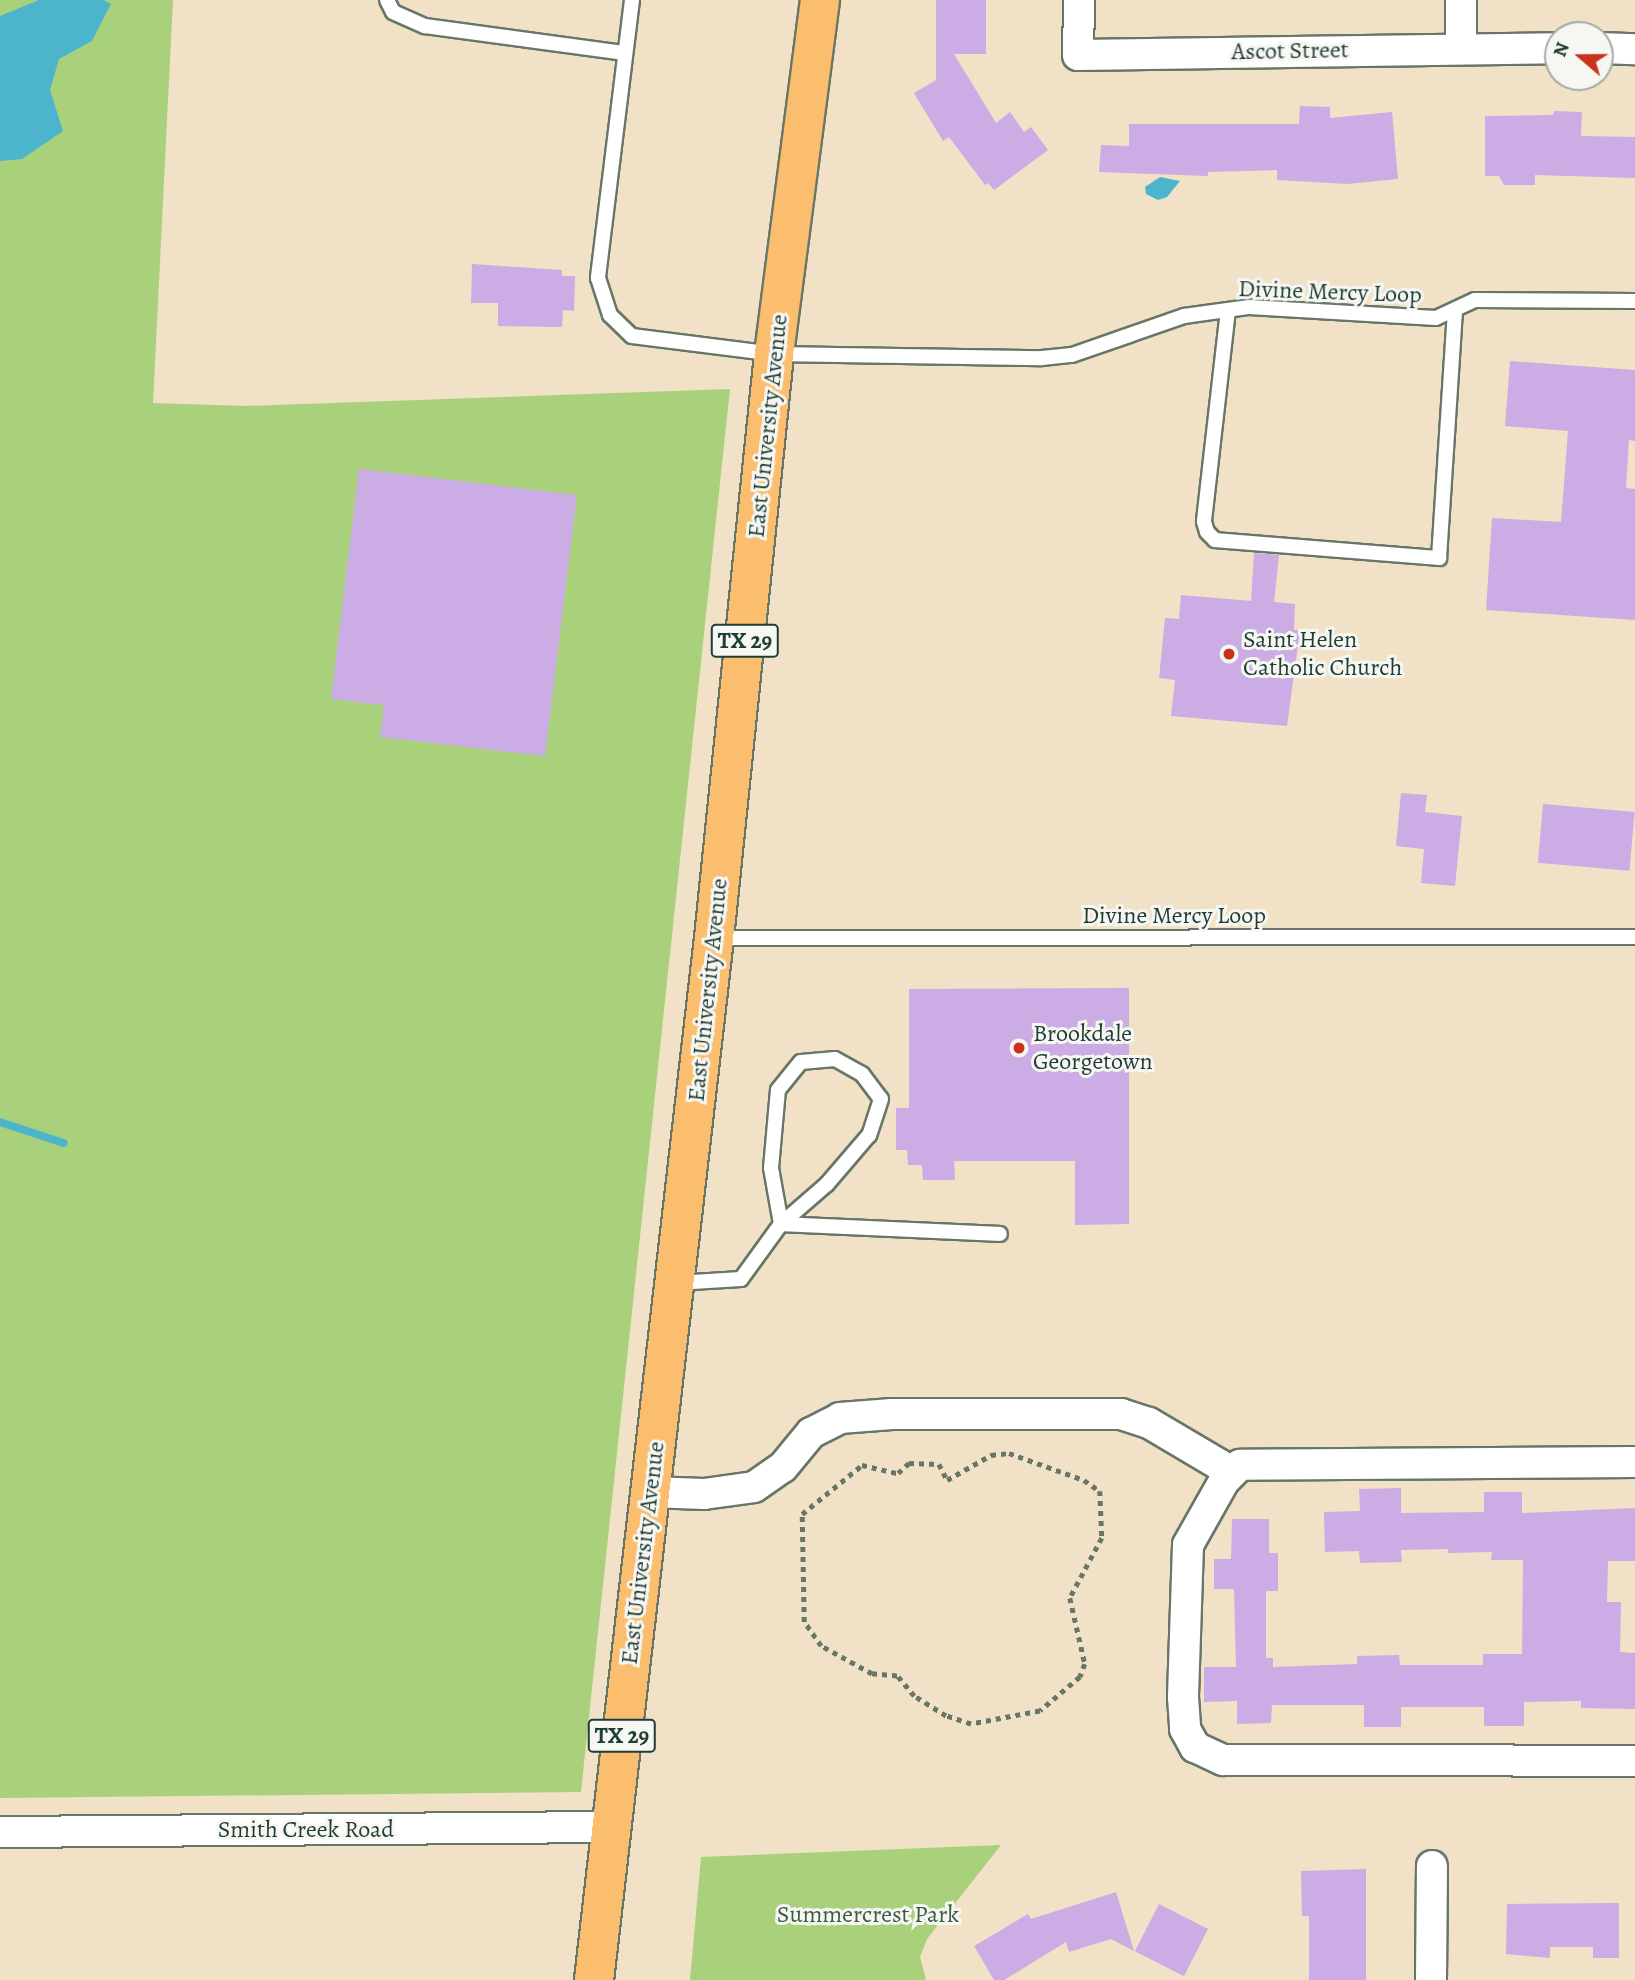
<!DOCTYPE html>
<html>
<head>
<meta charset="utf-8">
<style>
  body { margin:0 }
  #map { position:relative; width:1635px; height:1980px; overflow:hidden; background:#f1e1c6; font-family:Alegreya,serif }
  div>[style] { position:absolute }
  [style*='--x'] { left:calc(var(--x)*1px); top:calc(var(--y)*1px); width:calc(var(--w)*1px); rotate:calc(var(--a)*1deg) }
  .green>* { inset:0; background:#a9d17c }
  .water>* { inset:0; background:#4db5cb }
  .stream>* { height:8px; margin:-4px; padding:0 4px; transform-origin:4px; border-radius:4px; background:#4db5cb }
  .building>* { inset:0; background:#cbace4; transform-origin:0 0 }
  .path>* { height:4.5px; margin-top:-2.25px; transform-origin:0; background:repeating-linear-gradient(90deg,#687667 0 5px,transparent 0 10px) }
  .roads { filter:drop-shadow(2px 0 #687667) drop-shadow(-2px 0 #687667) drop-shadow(0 2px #687667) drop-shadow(0 -2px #687667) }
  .service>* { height:14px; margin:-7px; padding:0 7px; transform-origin:7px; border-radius:7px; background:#fff }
  .minor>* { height:30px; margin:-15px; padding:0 15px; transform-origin:15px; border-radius:15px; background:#fff }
  .primary>* { height:38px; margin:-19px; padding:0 19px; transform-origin:19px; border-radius:19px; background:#fbbd6e }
  .dots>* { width:19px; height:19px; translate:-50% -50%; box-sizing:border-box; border:4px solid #f6f6f2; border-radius:50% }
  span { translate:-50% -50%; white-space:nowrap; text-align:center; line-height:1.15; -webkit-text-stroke:6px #f6f6f2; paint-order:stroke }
  .shield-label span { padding:2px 5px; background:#f6f6f2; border:2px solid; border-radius:5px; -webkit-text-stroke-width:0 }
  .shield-label { font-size:23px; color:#1f3d34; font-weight:700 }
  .street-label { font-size:24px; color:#1f3d34 }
  .poi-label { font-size:24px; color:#1f3d34 }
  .left { translate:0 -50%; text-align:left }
  .park-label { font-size:24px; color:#3b5b42 }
  .north { position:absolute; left:1544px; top:21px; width:70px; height:70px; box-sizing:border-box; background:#f6f6f2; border:2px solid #a0aca6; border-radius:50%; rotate:290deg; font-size:19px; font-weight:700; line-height:28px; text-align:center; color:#1f3d34 }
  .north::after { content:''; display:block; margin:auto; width:24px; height:32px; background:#c8321e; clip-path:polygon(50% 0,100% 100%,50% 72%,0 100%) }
</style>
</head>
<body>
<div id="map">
  <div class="green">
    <i style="clip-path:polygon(0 0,173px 0,153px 403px,245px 406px,730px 389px,581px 1792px,0 1798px)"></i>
    <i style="clip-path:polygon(1001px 1845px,927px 1939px,920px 1957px,926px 1980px,690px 1980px,701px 1857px)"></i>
  </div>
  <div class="water">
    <i style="clip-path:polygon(39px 0,103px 0,111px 4px,92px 41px,59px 59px,50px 90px,63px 131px,22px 159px,0 161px,0 16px)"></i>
    <i style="clip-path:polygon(1160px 177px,1180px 181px,1167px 197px,1158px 200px,1146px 194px,1145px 187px)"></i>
  </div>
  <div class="stream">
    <i style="--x:0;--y:1122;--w:67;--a:18.2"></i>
  </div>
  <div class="building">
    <i style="clip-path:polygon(936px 0,986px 0,986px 54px,954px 54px,996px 123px,1010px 112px,1024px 132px,1031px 127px,1048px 150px,994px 190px,988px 183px,985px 185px,949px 137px,943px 141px,914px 93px,936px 80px)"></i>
    <i style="clip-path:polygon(1300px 106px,1330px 107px,1330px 118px,1392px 112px,1398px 179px,1347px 184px,1277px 180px,1277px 170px,1208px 172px,1208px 176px,1099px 172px,1101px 145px,1129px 146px,1129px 124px,1299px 124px)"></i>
    <i style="clip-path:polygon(1554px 111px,1582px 112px,1581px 136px,1635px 137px,1635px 178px,1535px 175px,1535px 185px,1504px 185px,1499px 176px,1485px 176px,1485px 116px,1553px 115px)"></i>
    <i style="clip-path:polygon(472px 264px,562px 270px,562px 276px,575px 276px,574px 311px,563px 310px,562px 327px,498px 326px,498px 303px,471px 303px)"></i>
    <i style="clip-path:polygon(1510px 361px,1635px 370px,1635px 441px,1629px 440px,1626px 488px,1635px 489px,1635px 620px,1486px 610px,1492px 518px,1561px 522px,1568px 431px,1505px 426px)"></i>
    <i style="clip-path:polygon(359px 469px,577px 495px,545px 756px,380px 737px,384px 705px,331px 699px)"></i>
    <i style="clip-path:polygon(1254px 553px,1279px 555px,1274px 602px,1295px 604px,1294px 630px,1300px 630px,1287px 726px,1171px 716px,1175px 680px,1159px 678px,1165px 618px,1179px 619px,1181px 595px,1251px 601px)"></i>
    <i style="clip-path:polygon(1401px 793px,1427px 795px,1425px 812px,1462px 816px,1455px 886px,1421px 883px,1424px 849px,1396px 846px)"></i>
    <i style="left:1543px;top:804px;width:92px;height:59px;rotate:5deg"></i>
    <i style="clip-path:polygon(1129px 988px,1129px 1224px,1075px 1225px,1075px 1161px,954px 1161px,955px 1180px,923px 1180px,922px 1165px,908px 1165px,907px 1150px,896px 1150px,896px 1108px,909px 1108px,909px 989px)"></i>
    <i style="clip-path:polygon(1401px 1488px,1401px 1513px,1484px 1512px,1484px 1492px,1522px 1492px,1522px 1513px,1635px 1508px,1635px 1561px,1608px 1561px,1607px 1602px,1621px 1602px,1620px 1652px,1635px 1653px,1635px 1709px,1581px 1708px,1581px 1701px,1524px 1702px,1524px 1726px,1484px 1726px,1484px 1707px,1401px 1707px,1401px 1727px,1364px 1727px,1364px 1705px,1272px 1705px,1271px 1723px,1237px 1724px,1237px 1701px,1204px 1702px,1204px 1667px,1236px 1667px,1234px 1589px,1214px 1589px,1214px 1559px,1231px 1559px,1232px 1519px,1269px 1519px,1269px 1553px,1278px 1553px,1278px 1591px,1266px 1591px,1266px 1658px,1273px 1658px,1273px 1667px,1357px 1664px,1357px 1656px,1399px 1655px,1400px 1665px,1483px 1665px,1483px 1654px,1522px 1654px,1523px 1560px,1491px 1560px,1492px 1552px,1448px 1553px,1448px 1549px,1401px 1550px,1402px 1562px,1360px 1563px,1359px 1551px,1325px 1552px,1324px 1512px,1360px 1511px,1359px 1489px)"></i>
    <i style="clip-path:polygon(1366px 1869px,1366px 1980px,1309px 1980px,1309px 1916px,1302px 1916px,1301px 1871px)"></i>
    <i style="clip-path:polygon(1116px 1892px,1134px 1951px,1111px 1939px,1069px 1952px,1066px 1942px,1004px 1980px,994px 1980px,974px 1946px,1028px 1914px,1031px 1919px)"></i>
    <i style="clip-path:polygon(1619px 1903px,1619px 1958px,1593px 1958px,1593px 1947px,1550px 1947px,1550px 1958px,1506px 1954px,1507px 1904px)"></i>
    <i style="left:1159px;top:1904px;width:55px;height:53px;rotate:27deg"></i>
  </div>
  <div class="path">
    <i style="--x:1009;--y:1453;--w:80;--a:19.8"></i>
    <i style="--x:1084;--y:1480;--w:19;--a:35"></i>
    <i style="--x:1100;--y:1491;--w:47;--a:87.6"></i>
    <i style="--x:1102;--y:1538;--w:68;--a:118.1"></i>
    <i style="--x:1070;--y:1598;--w:68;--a:77.2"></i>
    <i style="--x:1085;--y:1664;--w:14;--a:111"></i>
    <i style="--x:1080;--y:1677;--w:52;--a:139.6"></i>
    <i style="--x:1040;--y:1711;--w:70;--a:169.3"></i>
    <i style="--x:971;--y:1724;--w:26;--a:-162"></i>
    <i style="--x:946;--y:1716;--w:38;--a:-148"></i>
    <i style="--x:914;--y:1696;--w:26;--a:-130"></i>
    <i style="--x:897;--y:1676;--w:25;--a:-175"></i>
    <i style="--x:872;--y:1674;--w:58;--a:-151.2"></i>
    <i style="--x:821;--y:1646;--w:29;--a:-125"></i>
    <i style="--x:804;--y:1622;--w:108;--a:-91.1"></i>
    <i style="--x:802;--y:1514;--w:77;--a:-39.2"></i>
    <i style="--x:862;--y:1465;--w:37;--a:13"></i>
    <i style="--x:898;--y:1473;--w:15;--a:-42"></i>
    <i style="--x:909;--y:1463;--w:30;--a:2"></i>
    <i style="--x:939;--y:1464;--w:18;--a:63"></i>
    <i style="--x:947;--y:1480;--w:51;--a:-29.6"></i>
    <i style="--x:991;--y:1455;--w:18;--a:-6"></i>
  </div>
  <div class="roads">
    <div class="service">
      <i style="--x:387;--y:0;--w:13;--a:63"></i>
      <i style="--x:393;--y:12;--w:35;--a:24"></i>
      <i style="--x:425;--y:26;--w:202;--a:7.7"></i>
      <i style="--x:632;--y:0;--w:280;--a:97"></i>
      <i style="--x:598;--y:278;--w:39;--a:72"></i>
      <i style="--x:610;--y:315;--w:30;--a:44"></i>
      <i style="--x:632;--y:336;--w:143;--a:7.2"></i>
      <i style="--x:774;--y:354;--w:268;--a:0.9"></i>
      <i style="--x:1042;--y:358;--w:30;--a:-6"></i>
      <i style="--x:1072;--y:355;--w:119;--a:-19.2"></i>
      <i style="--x:1184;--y:316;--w:66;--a:-7.9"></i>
      <i style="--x:1249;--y:307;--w:187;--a:3.4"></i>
      <i style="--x:1436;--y:318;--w:43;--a:-24.8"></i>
      <i style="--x:1475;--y:300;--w:160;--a:0.4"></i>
      <i style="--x:1228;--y:310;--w:213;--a:96.5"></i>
      <i style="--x:1204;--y:522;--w:10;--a:73"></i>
      <i style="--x:1207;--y:532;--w:11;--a:45"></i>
      <i style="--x:1215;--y:540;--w:225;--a:4.6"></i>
      <i style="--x:1439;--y:558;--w:248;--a:-86.3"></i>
      <i style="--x:716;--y:938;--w:919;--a:-0.06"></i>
      <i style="--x:835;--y:1059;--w:31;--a:29"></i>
      <i style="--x:862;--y:1074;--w:31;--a:53"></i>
      <i style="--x:881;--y:1099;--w:38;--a:108"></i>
      <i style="--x:869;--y:1135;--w:65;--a:130.6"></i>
      <i style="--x:827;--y:1184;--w:61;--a:139"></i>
      <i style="--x:781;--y:1224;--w:57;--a:-100.1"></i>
      <i style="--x:771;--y:1168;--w:78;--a:-84.9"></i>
      <i style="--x:778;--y:1090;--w:36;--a:-51"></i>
      <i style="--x:801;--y:1062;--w:34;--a:-5"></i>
      <i style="--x:676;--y:1283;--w:65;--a:-3.5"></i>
      <i style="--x:741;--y:1279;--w:68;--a:-54"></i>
      <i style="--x:781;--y:1224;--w:219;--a:2.6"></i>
    </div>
    <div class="minor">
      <i style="--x:1079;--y:0;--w:55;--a:91"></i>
      <i style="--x:1078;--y:55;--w:480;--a:-0.8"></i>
      <i style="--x:1461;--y:0;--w:47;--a:90"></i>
      <i style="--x:1600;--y:48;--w:35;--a:2"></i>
      <i style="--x:1635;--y:1462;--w:395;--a:179.6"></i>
      <i style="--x:1240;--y:1465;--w:23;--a:135"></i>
      <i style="--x:1224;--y:1481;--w:73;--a:119.4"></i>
      <i style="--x:1188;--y:1545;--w:152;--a:91.9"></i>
      <i style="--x:1183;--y:1697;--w:32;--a:86"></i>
      <i style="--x:1185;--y:1729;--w:21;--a:61"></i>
      <i style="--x:1195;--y:1747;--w:31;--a:25"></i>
      <i style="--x:1223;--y:1760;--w:412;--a:0.1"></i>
      <i style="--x:650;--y:1492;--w:54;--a:2.1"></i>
      <i style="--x:704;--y:1494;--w:50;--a:-8"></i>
      <i style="--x:754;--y:1487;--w:35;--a:-35"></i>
      <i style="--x:783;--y:1467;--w:44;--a:-50.5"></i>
      <i style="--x:811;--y:1433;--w:33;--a:-27"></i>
      <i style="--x:840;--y:1418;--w:52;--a:-4.4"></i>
      <i style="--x:892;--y:1414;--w:229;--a:0"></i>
      <i style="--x:1121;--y:1414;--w:29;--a:18"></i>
      <i style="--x:1149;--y:1423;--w:96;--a:30.6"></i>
      <i style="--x:0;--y:1832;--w:612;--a:-0.47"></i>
      <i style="--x:1431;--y:1980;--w:114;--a:-89.5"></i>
    </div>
    <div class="primary">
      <i style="--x:594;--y:1980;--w:1049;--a:-83.43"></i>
      <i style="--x:714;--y:938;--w:587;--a:-84.13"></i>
      <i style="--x:774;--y:354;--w:357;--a:-82.6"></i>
    </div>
  </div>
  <div class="dots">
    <i style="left:1229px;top:654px;background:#c8321e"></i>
    <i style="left:1019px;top:1048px;background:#c8321e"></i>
  </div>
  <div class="shield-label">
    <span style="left:745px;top:641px">TX 29</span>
    <span style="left:622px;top:1736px">TX 29</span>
  </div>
  <div class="street-label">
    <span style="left:1290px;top:51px;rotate:-1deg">Ascot Street</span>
    <span style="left:1330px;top:292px;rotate:2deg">Divine Mercy Loop</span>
    <span style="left:768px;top:426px;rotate:-84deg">East University Avenue</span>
    <span style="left:1174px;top:916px">Divine Mercy Loop</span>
    <span style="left:708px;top:990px;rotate:-84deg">East University Avenue</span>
    <span style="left:643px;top:1553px;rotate:-83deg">East University Avenue</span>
    <span style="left:306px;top:1830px">Smith Creek Road</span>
  </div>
  <div class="poi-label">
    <span class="left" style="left:1243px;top:654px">Saint Helen<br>Catholic Church</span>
    <span class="left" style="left:1033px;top:1048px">Brookdale<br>Georgetown</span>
  </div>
  <div class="park-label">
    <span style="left:868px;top:1915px">Summercrest Park</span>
  </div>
  <div class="north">N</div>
</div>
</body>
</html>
